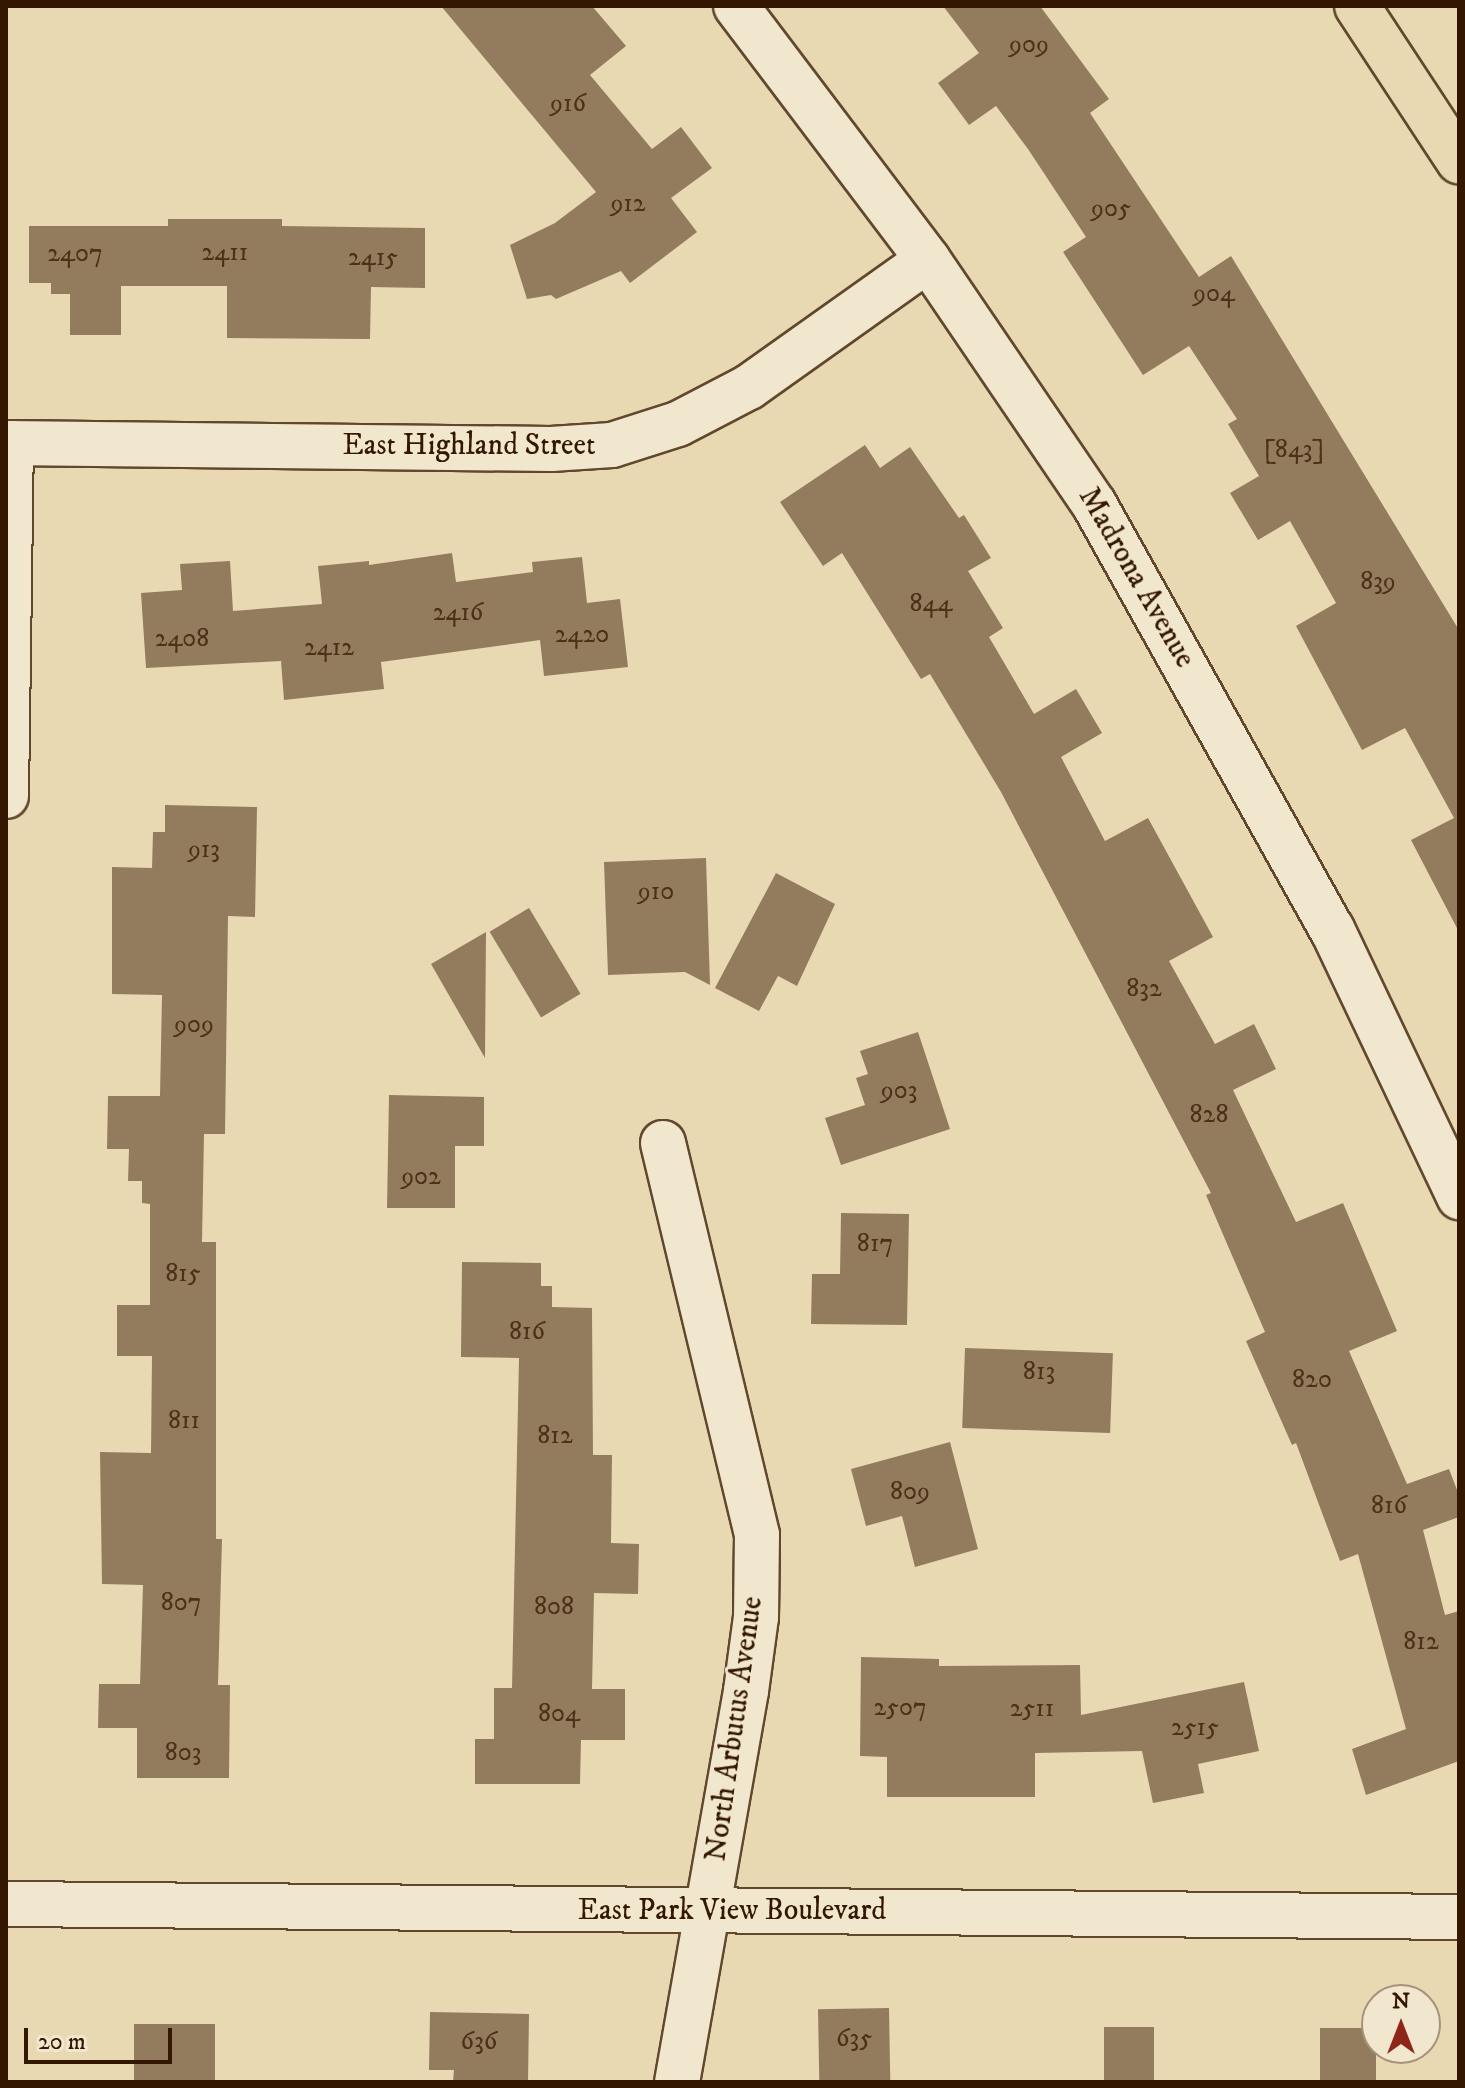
<!DOCTYPE html>
<html>
<head>
<meta charset="utf-8">
<style>
  body { margin:0 }
  #map { position:relative; width:1465px; height:2088px; overflow:hidden; background:#e9d9b3; font-family:"IM FELL DW Pica",serif }
  div>[style] { position:absolute }
  [style*='--x'] { left:calc(var(--x)*1px); top:calc(var(--y)*1px); width:calc(var(--w)*1px); rotate:calc(var(--a)*1deg) }
  .building>* { inset:0; background:#927c5d; transform-origin:0 0 }
  .roads { filter:drop-shadow(2px 0 #61482d) drop-shadow(-2px 0 #61482d) drop-shadow(0 2px #61482d) drop-shadow(0 -2px #61482d) }
  .street>* { height:44px; margin:-22px; padding:0 22px; transform-origin:22px; border-radius:22px; background:#f1e6ce }
  .highway>* { height:44px; margin:-22px; padding:0 22px; transform-origin:22px; border-radius:22px; background:#e9d9b3 }
  span { translate:-50% -50%; white-space:nowrap; text-align:center; line-height:1.15; -webkit-text-stroke:6px #f1e6ce; paint-order:stroke }
  .number-label { font-size:26px; color:#4c3017 }
  .number-label span { -webkit-text-stroke-width:0 }
  .street-label { font-size:30px; color:#341700 }
  .frame { position:absolute; inset:0; border:8px solid #341700; pointer-events:none }
  .north { position:absolute; left:1361px; top:1984px; width:80px; height:80px; box-sizing:border-box; background:#f1e6ce; border:2px solid #a5937c; border-radius:50%; rotate:0deg; font-size:22px; font-weight:700; line-height:32px; text-align:center; color:#341700 }
  .north::after { content:''; display:block; margin:auto; width:28px; height:36px; background:#8f2418; clip-path:polygon(50% 0,100% 100%,50% 72%,0 100%) }
  .scale { position:absolute; left:24px; top:2028px; width:148px; height:36px; box-sizing:border-box; border:4px solid #341700; border-top:0; padding-left:10px; font-size:24px; line-height:28px; white-space:nowrap; color:#341700; -webkit-text-stroke:6px #f1e6ce; paint-order:stroke }
</style>
</head>
<body>
<div id="map">
  <div class="building">
    <i style="clip-path:polygon(441px 6px,592px 6px,626px 46px,590px 75px,652px 149px,681px 127px,712px 168px,671px 198px,697px 232px,630px 283px,621px 271px,556px 299px,551px 295px,527px 299px,510px 245px,555px 223px,596px 192px)"></i>
    <i style="clip-path:polygon(943px 6px,1040px 6px,1109px 99px,1090px 113px,1199px 277px,1231px 256px,1459px 630px,1459px 932px,1411px 840px,1454px 818px,1405px 728px,1362px 750px,1296px 626px,1336px 603px,1290px 521px,1258px 540px,1230px 493px,1259px 476px,1228px 424px,1237px 419px,1189px 346px,1143px 375px,1063px 252px,1086px 237px,1028px 149px,996px 106px,969px 125px,938px 83px,979px 53px)"></i>
    <i style="clip-path:polygon(168px 219px,282px 219px,282px 226px,425px 228px,425px 288px,371px 287px,370px 339px,227px 338px,227px 286px,121px 286px,121px 335px,70px 335px,70px 294px,51px 294px,51px 283px,29px 283px,29px 226px,168px 226px)"></i>
    <i style="clip-path:polygon(865px 445px,880px 468px,910px 447px,959px 518px,964px 515px,991px 558px,968px 571px,1003px 628px,989px 637px,1034px 714px,1076px 689px,1102px 733px,1061px 757px,1105px 841px,1148px 818px,1213px 937px,1169px 961px,1215px 1044px,1254px 1024px,1276px 1069px,1233px 1090px,1296px 1222px,1343px 1203px,1397px 1331px,1349px 1351px,1407px 1484px,1449px 1469px,1459px 1495px,1459px 1517px,1423px 1530px,1445px 1615px,1459px 1611px,1459px 1761px,1366px 1795px,1352px 1749px,1406px 1729px,1358px 1554px,1340px 1561px,1296px 1443px,1292px 1445px,1246px 1341px,1265px 1332px,1206px 1195px,1211px 1193px,1001px 792px,930px 674px,921px 679px,842px 553px,823px 566px,780px 502px)"></i>
    <i style="clip-path:polygon(452px 553px,456px 582px,533px 572px,532px 562px,582px 557px,587px 603px,620px 599px,628px 667px,544px 676px,540px 640px,381px 662px,384px 689px,284px 700px,281px 661px,146px 668px,141px 593px,182px 590px,180px 564px,230px 561px,233px 611px,322px 604px,318px 566px,369px 561px,369px 565px)"></i>
    <i style="clip-path:polygon(165px 805px,257px 807px,255px 917px,228px 916px,225px 1134px,204px 1134px,202px 1242px,216px 1242px,216px 1539px,222px 1539px,218px 1685px,230px 1685px,229px 1778px,137px 1778px,137px 1728px,98px 1728px,99px 1684px,140px 1684px,143px 1585px,102px 1584px,100px 1452px,151px 1453px,152px 1356px,117px 1356px,117px 1305px,150px 1305px,150px 1204px,142px 1203px,142px 1181px,128px 1181px,129px 1149px,107px 1149px,108px 1096px,160px 1096px,162px 995px,112px 994px,112px 867px,152px 868px,153px 832px,165px 832px)"></i>
    <i style="clip-path:polygon(706px 858px,710px 985px,685px 972px,608px 975px,604px 862px)"></i>
    <i style="clip-path:polygon(776px 873px,835px 904px,797px 986px,778px 976px,759px 1011px,715px 988px)"></i>
    <i style="left:529px;top:908px;width:100px;height:46px;rotate:59deg"></i>
    <i style="clip-path:polygon(486px 932px,485px 1058px,431px 964px)"></i>
    <i style="clip-path:polygon(918px 1032px,950px 1129px,841px 1165px,825px 1118px,865px 1105px,856px 1078px,868px 1074px,860px 1051px)"></i>
    <i style="clip-path:polygon(389px 1095px,484px 1097px,484px 1146px,455px 1146px,455px 1208px,387px 1208px)"></i>
    <i style="clip-path:polygon(841px 1213px,909px 1214px,907px 1325px,811px 1324px,812px 1274px,840px 1274px)"></i>
    <i style="clip-path:polygon(462px 1262px,541px 1263px,541px 1286px,552px 1286px,552px 1307px,592px 1308px,593px 1455px,612px 1455px,611px 1543px,639px 1544px,638px 1594px,594px 1593px,592px 1689px,625px 1689px,625px 1740px,581px 1740px,580px 1784px,475px 1784px,475px 1739px,494px 1739px,494px 1688px,512px 1688px,519px 1358px,461px 1357px)"></i>
    <i style="left:965px;top:1348px;width:148px;height:80px;rotate:2deg"></i>
    <i style="clip-path:polygon(950px 1442px,978px 1549px,915px 1567px,902px 1516px,866px 1526px,851px 1469px)"></i>
    <i style="clip-path:polygon(861px 1657px,939px 1659px,939px 1666px,1080px 1665px,1081px 1715px,1244px 1682px,1259px 1751px,1198px 1764px,1204px 1793px,1153px 1803px,1142px 1751px,1035px 1753px,1035px 1797px,887px 1797px,887px 1757px,860px 1756px)"></i>
    <i style="left:889px;top:2008px;width:74px;height:71px;rotate:89deg"></i>
    <i style="clip-path:polygon(430px 2012px,529px 2014px,528px 2082px,453px 2082px,454px 2070px,429px 2070px)"></i>
    <i style="left:215px;top:2024px;width:58px;height:81px;rotate:90deg"></i>
    <i style="left:1104px;top:2027px;width:50px;height:55px"></i>
    <i style="left:1320px;top:2028px;width:56px;height:54px"></i>
  </div>
  <div class="roads">
    <div class="street">
      <i style="--x:736;--y:6;--w:318;--a:52.9"></i>
      <i style="--x:928;--y:260;--w:295;--a:55.8"></i>
      <i style="--x:1094;--y:504;--w:487;--a:60.8"></i>
      <i style="--x:1332;--y:929;--w:297;--a:64.6"></i>
      <i style="--x:6;--y:443;--w:545;--a:0.63"></i>
      <i style="--x:551;--y:449;--w:61;--a:-3.8"></i>
      <i style="--x:612;--y:445;--w:69;--a:-17.7"></i>
      <i style="--x:678;--y:424;--w:80;--a:-27.5"></i>
      <i style="--x:749;--y:387;--w:219;--a:-35.4"></i>
      <i style="--x:6;--y:796;--w:353;--a:-89.2"></i>
      <i style="--x:663;--y:1143;--w:403;--a:76.5"></i>
      <i style="--x:757;--y:1535;--w:82;--a:90.7"></i>
      <i style="--x:756;--y:1617;--w:75;--a:97.7"></i>
      <i style="--x:746;--y:1691;--w:397;--a:100"></i>
      <i style="--x:6;--y:1904;--w:1453;--a:0.51"></i>
    </div>
    <div class="highway">
      <i style="--x:1357;--y:6;--w:186;--a:56.7"></i>
    </div>
  </div>
  <div class="number-label">
    <span style="left:1029px;top:45px">909</span>
    <span style="left:568px;top:104px">916</span>
    <span style="left:628px;top:204px">912</span>
    <span style="left:1111px;top:209px">905</span>
    <span style="left:225px;top:253px">2411</span>
    <span style="left:75px;top:254px">2407</span>
    <span style="left:373px;top:258px">2415</span>
    <span style="left:1214px;top:294px">904</span>
    <span style="left:1294px;top:450px">[843]</span>
    <span style="left:1378px;top:582px">839</span>
    <span style="left:931px;top:604px">844</span>
    <span style="left:458px;top:613px">2416</span>
    <span style="left:582px;top:635px">2420</span>
    <span style="left:182px;top:639px">2408</span>
    <span style="left:329px;top:648px">2412</span>
    <span style="left:204px;top:850px">913</span>
    <span style="left:656px;top:892px">910</span>
    <span style="left:1144px;top:989px">832</span>
    <span style="left:194px;top:1025px">909</span>
    <span style="left:899px;top:1091px">903</span>
    <span style="left:1209px;top:1115px">828</span>
    <span style="left:421px;top:1177px">902</span>
    <span style="left:875px;top:1244px">817</span>
    <span style="left:183px;top:1274px">815</span>
    <span style="left:527px;top:1332px">816</span>
    <span style="left:1039px;top:1372px">813</span>
    <span style="left:1312px;top:1380px">820</span>
    <span style="left:184px;top:1421px">811</span>
    <span style="left:555px;top:1436px">812</span>
    <span style="left:910px;top:1492px">809</span>
    <span style="left:1389px;top:1506px">816</span>
    <span style="left:181px;top:1603px">807</span>
    <span style="left:554px;top:1607px">808</span>
    <span style="left:1421px;top:1642px">812</span>
    <span style="left:900px;top:1708px">2507</span>
    <span style="left:1032px;top:1709px">2511</span>
    <span style="left:559px;top:1714px">804</span>
    <span style="left:1195px;top:1728px">2515</span>
    <span style="left:183px;top:1753px">803</span>
    <span style="left:854px;top:2039px">635</span>
    <span style="left:479px;top:2042px">636</span>
  </div>
  <div class="street-label">
    <span style="left:469px;top:446px">East Highland Street</span>
    <span style="left:1136px;top:578px;rotate:60deg">Madrona Avenue</span>
    <span style="left:735px;top:1729px;rotate:-82deg">North Arbutus Avenue</span>
    <span style="left:732px;top:1911px">East Park View Boulevard</span>
  </div>
  <div class="frame"></div>
  <div class="north">N</div>
  <div class="scale">20 m</div>
</div>
</body>
</html>
